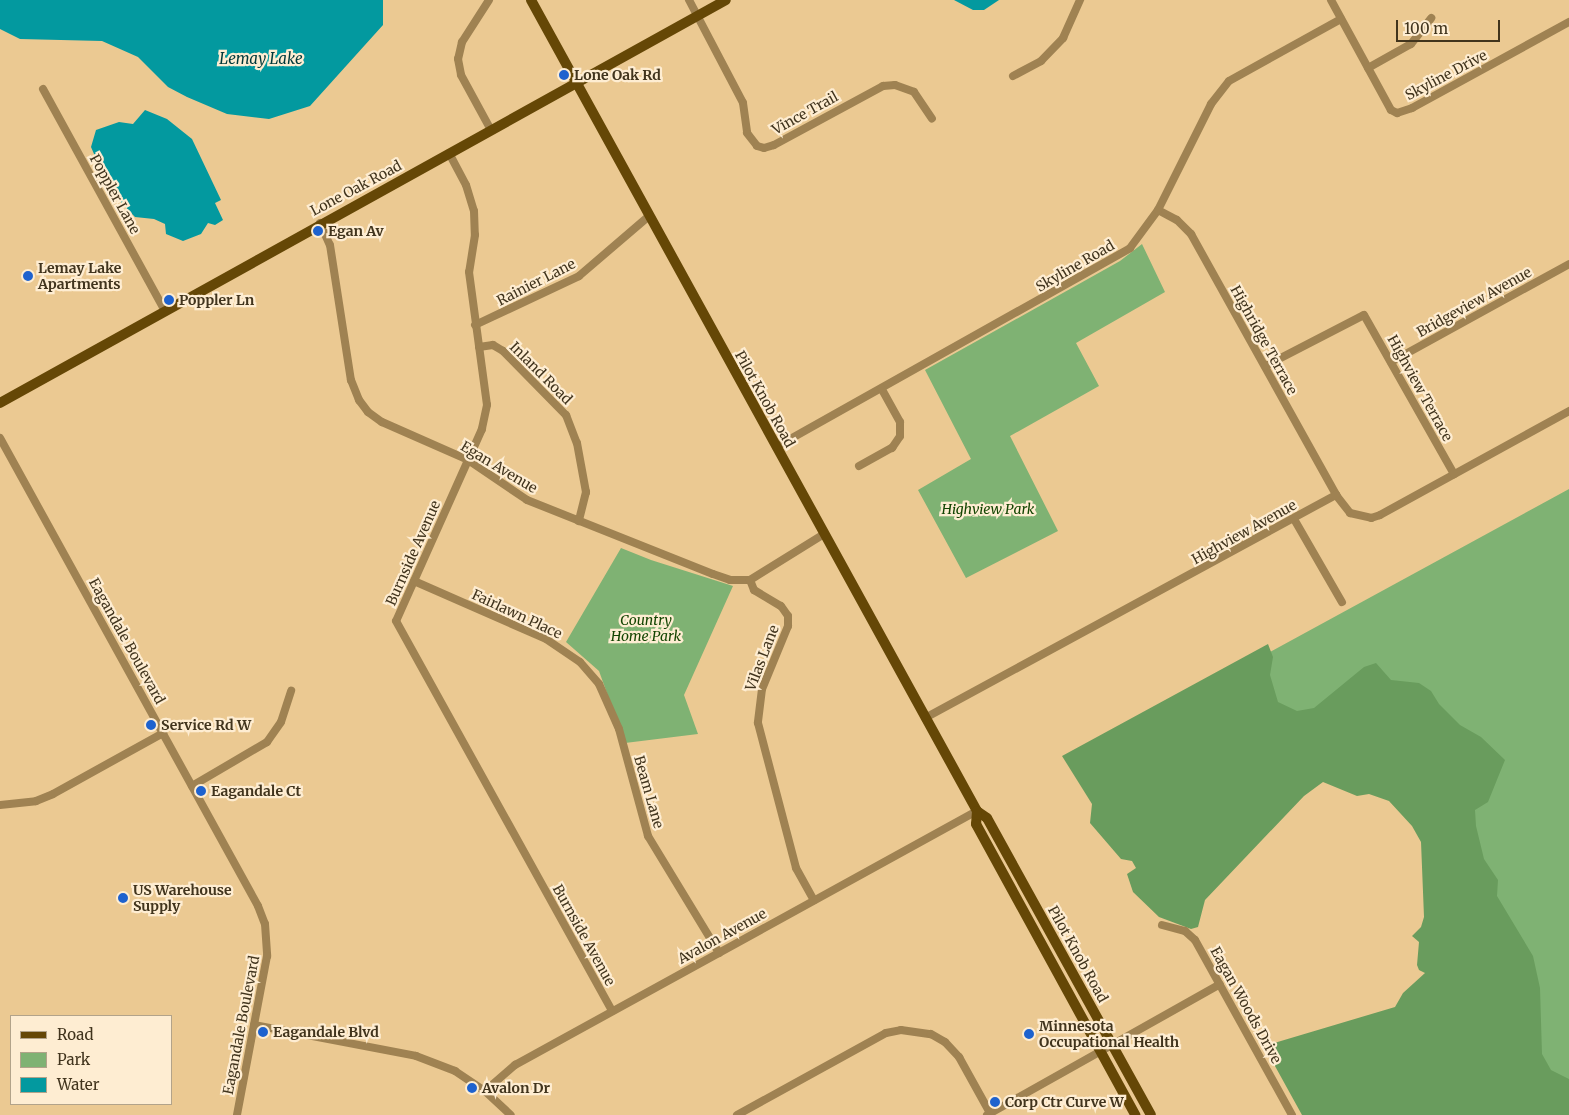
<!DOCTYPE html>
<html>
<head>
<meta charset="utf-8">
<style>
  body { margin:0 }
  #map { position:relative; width:1569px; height:1115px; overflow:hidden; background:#ebc992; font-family:Merriweather,serif }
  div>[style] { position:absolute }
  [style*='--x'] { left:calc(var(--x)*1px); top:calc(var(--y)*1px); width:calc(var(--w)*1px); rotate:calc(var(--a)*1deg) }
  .green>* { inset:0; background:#7fb273 }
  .forest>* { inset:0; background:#699c5d }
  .water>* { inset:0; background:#03999f }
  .minor>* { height:8px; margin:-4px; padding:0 4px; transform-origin:4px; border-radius:4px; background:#9f8252 }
  .major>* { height:10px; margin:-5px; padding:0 5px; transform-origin:5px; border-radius:5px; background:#654706 }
  .dots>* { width:14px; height:14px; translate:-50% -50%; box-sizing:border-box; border:2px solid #feedd2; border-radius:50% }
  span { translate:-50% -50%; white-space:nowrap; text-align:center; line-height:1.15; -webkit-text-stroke:4.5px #feedd2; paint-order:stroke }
  .poi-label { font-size:14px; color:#41341d; font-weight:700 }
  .left { translate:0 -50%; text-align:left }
  .street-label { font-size:14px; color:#41341d }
  .park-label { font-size:14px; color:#134502; font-style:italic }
  .water-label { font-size:15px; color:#00383a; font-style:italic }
  .legend { position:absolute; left:10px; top:1015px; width:162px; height:90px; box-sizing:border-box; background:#feedd2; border:1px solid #b2a38a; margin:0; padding:6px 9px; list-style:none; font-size:15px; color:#41341d }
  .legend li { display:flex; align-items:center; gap:10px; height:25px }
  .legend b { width:25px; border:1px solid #b2a38a }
  .scale { position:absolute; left:1396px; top:20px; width:104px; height:22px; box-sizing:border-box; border:2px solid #41341d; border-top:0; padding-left:6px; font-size:15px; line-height:18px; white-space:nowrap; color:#41341d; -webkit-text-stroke:4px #feedd2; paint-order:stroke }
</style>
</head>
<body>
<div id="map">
  <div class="green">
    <i style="clip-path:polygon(1142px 244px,1165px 292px,1076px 343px,1099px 386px,1010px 436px,1058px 531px,966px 578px,918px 490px,971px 459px,925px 370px,1120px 261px)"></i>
    <i style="clip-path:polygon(1569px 489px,1569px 1115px,1514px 1115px,1437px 746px,1277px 760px,1217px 681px)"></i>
    <i style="clip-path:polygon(621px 548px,651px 560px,733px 586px,684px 695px,698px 734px,625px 743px,599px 671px,566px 642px)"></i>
  </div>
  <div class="forest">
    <i style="clip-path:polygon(1268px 644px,1273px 657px,1270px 675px,1278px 702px,1297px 711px,1314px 708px,1364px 667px,1376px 663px,1391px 680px,1419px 683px,1431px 691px,1439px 704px,1460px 725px,1481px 737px,1505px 760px,1488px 802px,1475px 810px,1476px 826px,1484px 859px,1498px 880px,1497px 896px,1533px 956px,1540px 988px,1542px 1054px,1551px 1070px,1569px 1079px,1569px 1115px,1302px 1115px,1264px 1046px,1395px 1007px,1403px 993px,1425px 973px,1419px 970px,1417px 965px,1419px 942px,1412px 936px,1421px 927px,1424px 917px,1421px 842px,1412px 826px,1389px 801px,1369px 794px,1357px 796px,1323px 782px,1304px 796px,1205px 900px,1198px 927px,1191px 929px,1159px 917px,1133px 892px,1127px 874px,1136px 868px,1132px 861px,1121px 859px,1090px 823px,1092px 804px,1062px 756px)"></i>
  </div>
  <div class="water">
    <i style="clip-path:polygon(0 0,383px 0,383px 25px,310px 106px,269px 119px,227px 114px,187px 97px,168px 87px,138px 57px,102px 41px,20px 39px,0 29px)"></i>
    <i style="clip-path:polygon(954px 0,999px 0,984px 10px,973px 10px)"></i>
    <i style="clip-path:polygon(145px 110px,167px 119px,192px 139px,221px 200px,215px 203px,223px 220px,215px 225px,208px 223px,201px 234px,183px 241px,166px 234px,165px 224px,154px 219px,135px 217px,110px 191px,91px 147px,96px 130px,119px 122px,133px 124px)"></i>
  </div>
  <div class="minor">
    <i style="--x:489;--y:0;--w:50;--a:122.7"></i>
    <i style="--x:462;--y:42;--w:17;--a:103"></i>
    <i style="--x:458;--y:59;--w:16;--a:79"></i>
    <i style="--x:461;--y:75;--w:63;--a:61.4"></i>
    <i style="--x:689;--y:0;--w:116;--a:62.3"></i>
    <i style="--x:743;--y:103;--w:30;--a:82"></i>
    <i style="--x:747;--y:133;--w:16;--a:52"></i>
    <i style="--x:757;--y:146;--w:7;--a:16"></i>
    <i style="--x:764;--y:148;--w:10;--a:-17"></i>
    <i style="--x:774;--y:145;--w:124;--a:-28.4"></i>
    <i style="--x:883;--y:86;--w:12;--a:-5"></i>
    <i style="--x:895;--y:85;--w:20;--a:20"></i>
    <i style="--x:914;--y:92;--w:32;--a:56"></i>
    <i style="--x:1331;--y:0;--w:125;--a:61.4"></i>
    <i style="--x:1391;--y:110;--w:7;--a:27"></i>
    <i style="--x:1397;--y:113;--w:16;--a:-18"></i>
    <i style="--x:1412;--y:108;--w:179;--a:-28.7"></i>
    <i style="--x:1368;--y:68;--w:49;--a:-29.2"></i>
    <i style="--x:1411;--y:44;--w:33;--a:-52"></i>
    <i style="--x:1013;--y:76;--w:32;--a:-28"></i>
    <i style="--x:1041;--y:61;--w:32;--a:-46"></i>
    <i style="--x:1063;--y:38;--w:42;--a:-65.9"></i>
    <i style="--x:43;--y:89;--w:253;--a:61.2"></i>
    <i style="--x:449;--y:153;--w:36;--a:62"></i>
    <i style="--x:466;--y:185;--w:27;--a:73"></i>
    <i style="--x:474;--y:211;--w:24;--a:88"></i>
    <i style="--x:475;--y:235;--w:37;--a:99"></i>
    <i style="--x:469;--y:272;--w:134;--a:82.3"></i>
    <i style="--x:487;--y:405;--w:25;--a:102"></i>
    <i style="--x:482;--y:429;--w:210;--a:114.1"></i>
    <i style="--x:396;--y:621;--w:446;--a:61"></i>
    <i style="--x:1158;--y:210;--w:21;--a:28"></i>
    <i style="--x:1177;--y:220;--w:20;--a:45"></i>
    <i style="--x:1191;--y:234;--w:299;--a:60.9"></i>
    <i style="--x:1336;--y:495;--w:23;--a:52"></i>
    <i style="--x:1350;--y:513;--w:22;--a:13"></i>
    <i style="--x:1371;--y:518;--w:9;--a:-18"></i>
    <i style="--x:1380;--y:515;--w:216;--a:-28.8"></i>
    <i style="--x:320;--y:223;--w:24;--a:66"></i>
    <i style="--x:330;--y:245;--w:137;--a:81.2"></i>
    <i style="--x:351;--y:380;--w:22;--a:68"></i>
    <i style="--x:359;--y:400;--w:15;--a:53"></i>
    <i style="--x:368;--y:412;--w:17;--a:36"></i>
    <i style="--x:382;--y:422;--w:94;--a:23.8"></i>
    <i style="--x:468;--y:460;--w:71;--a:34.1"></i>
    <i style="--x:527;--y:500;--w:200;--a:21.7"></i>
    <i style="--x:713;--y:574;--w:18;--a:19"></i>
    <i style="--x:730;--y:580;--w:20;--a:0"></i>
    <i style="--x:475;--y:325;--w:115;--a:-25.2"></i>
    <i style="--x:579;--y:276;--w:92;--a:-40.6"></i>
    <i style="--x:479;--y:347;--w:14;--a:-8"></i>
    <i style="--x:493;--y:345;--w:12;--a:31"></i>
    <i style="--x:503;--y:351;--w:90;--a:45.5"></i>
    <i style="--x:566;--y:415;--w:30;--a:69"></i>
    <i style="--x:577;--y:443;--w:50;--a:79.6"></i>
    <i style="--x:586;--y:492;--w:30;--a:104"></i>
    <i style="--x:1391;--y:362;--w:203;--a:-28.8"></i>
    <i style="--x:1265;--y:366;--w:111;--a:-27.3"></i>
    <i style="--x:1364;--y:315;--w:183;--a:60.5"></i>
    <i style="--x:0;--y:438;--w:534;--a:61.13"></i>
    <i style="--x:258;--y:906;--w:19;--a:69"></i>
    <i style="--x:265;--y:924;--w:32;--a:86"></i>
    <i style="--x:267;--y:956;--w:162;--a:100.7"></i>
    <i style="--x:776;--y:447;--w:406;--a:-29.3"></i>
    <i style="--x:1130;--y:248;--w:47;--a:-53.6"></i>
    <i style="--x:1158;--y:210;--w:119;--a:-63.4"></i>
    <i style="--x:1211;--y:104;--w:29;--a:-52"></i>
    <i style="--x:1229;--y:81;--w:128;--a:-29"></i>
    <i style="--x:859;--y:466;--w:38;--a:-29"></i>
    <i style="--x:892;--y:448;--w:14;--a:-56"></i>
    <i style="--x:900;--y:436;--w:14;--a:-90"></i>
    <i style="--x:900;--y:422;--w:38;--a:-119"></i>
    <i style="--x:1294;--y:519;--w:96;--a:60"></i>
    <i style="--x:750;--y:580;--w:11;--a:68"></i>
    <i style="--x:754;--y:590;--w:31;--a:31"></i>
    <i style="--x:781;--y:606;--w:12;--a:55"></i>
    <i style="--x:788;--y:616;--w:10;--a:90"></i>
    <i style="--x:788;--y:626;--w:68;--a:112.4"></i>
    <i style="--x:762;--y:689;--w:34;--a:97"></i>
    <i style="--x:758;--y:723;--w:150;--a:75.3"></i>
    <i style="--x:796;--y:868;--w:37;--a:61"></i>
    <i style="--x:750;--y:580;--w:87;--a:-31.9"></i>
    <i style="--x:414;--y:581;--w:144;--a:23.7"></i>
    <i style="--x:546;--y:639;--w:41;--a:34.1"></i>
    <i style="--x:580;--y:662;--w:29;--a:49"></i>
    <i style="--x:599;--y:684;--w:49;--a:66"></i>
    <i style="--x:619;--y:729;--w:111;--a:74.8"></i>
    <i style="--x:648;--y:836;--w:137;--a:58.7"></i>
    <i style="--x:925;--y:718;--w:468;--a:-28.5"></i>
    <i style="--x:192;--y:786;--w:87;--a:-30.4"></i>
    <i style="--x:267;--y:742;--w:24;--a:-55"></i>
    <i style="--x:281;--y:722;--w:33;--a:-72"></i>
    <i style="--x:0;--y:805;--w:36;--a:-6"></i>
    <i style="--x:36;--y:801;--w:18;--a:-22"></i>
    <i style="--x:53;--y:794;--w:126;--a:-29"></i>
    <i style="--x:1162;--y:925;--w:24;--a:15"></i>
    <i style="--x:1185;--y:931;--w:13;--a:42"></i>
    <i style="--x:1195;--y:940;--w:200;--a:61"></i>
    <i style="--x:254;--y:1025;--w:165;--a:10.8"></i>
    <i style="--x:416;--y:1056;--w:42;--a:21"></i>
    <i style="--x:455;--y:1071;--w:36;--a:34"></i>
    <i style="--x:485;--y:1091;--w:35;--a:43"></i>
    <i style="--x:485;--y:1091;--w:40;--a:-41"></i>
    <i style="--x:515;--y:1065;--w:527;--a:-28.8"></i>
    <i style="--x:737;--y:1115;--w:170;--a:-28.8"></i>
    <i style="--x:886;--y:1033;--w:15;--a:-11"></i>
    <i style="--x:901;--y:1030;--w:30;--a:8"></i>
    <i style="--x:931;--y:1034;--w:16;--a:30"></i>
    <i style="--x:945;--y:1042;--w:21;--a:47"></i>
    <i style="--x:959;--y:1057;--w:64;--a:61"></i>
    <i style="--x:987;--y:1115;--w:267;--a:-29.3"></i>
  </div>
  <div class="major">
    <i style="--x:531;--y:0;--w:926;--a:61.19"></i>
    <i style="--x:977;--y:811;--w:12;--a:35"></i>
    <i style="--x:987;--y:818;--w:339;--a:61.1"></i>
    <i style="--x:0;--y:403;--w:830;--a:-29.03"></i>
    <i style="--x:977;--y:811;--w:13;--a:94"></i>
    <i style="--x:976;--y:824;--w:332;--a:61.3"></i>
  </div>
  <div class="dots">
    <i style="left:564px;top:75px;background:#1e62ce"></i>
    <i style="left:318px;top:231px;background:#1e62ce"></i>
    <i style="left:28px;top:276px;background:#1e62ce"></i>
    <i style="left:169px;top:300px;background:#1e62ce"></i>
    <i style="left:151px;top:725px;background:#1e62ce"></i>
    <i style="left:201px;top:791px;background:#1e62ce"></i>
    <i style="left:123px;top:898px;background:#1e62ce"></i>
    <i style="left:263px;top:1032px;background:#1e62ce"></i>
    <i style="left:1029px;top:1034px;background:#1e62ce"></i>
    <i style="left:472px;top:1088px;background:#1e62ce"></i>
    <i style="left:995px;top:1102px;background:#1e62ce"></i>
  </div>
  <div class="poi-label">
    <span class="left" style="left:574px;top:75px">Lone Oak Rd</span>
    <span class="left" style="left:328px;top:231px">Egan Av</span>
    <span class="left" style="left:38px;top:276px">Lemay Lake<br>Apartments</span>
    <span class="left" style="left:179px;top:300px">Poppler Ln</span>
    <span class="left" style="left:161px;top:725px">Service Rd W</span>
    <span class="left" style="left:211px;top:791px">Eagandale Ct</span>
    <span class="left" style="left:133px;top:898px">US Warehouse<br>Supply</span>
    <span class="left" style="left:1039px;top:1034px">Minnesota<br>Occupational Health</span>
    <span class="left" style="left:273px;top:1032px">Eagandale Blvd</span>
    <span class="left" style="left:482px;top:1088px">Avalon Dr</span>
    <span class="left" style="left:1005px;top:1102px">Corp Ctr Curve W</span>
  </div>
  <div class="street-label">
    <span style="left:1446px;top:75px;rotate:-28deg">Skyline Drive</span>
    <span style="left:805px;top:113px;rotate:-29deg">Vince Trail</span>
    <span style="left:356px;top:188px;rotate:-28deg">Lone Oak Road</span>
    <span style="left:115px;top:194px;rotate:61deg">Poppler Lane</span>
    <span style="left:1075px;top:266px;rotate:-30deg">Skyline Road</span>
    <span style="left:536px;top:282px;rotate:-27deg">Rainier Lane</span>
    <span style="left:1474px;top:302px;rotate:-29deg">Bridgeview Avenue</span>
    <span style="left:1264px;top:340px;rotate:61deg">Highridge Terrace</span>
    <span style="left:541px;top:373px;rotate:45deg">Inland Road</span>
    <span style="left:1420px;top:388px;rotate:61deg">Highview Terrace</span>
    <span style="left:765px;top:399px;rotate:61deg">Pilot Knob Road</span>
    <span style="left:499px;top:467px;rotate:31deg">Egan Avenue</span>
    <span style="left:1244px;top:532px;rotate:-29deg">Highview Avenue</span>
    <span style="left:413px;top:553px;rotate:-66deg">Burnside Avenue</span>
    <span style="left:517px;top:614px;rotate:25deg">Fairlawn Place</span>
    <span style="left:127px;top:641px;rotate:61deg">Eagandale Boulevard</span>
    <span style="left:762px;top:658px;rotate:-69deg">Vilas Lane</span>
    <span style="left:649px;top:792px;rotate:74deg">Beam Lane</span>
    <span style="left:584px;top:935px;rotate:61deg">Burnside Avenue</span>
    <span style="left:722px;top:936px;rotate:-29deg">Avalon Avenue</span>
    <span style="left:1078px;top:954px;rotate:61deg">Pilot Knob Road</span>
    <span style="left:1246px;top:1005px;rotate:61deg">Eagan Woods Drive</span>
    <span style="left:241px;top:1025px;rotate:-79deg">Eagandale Boulevard</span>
  </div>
  <div class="park-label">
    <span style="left:988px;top:509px">Highview Park</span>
    <span style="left:646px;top:628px">Country<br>Home Park</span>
  </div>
  <div class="water-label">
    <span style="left:261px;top:59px">Lemay Lake</span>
  </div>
  <ul class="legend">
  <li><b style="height:6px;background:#654706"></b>Road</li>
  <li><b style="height:14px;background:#7fb273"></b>Park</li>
  <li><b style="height:14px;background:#03999f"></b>Water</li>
  </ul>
  <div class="scale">100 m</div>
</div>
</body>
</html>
